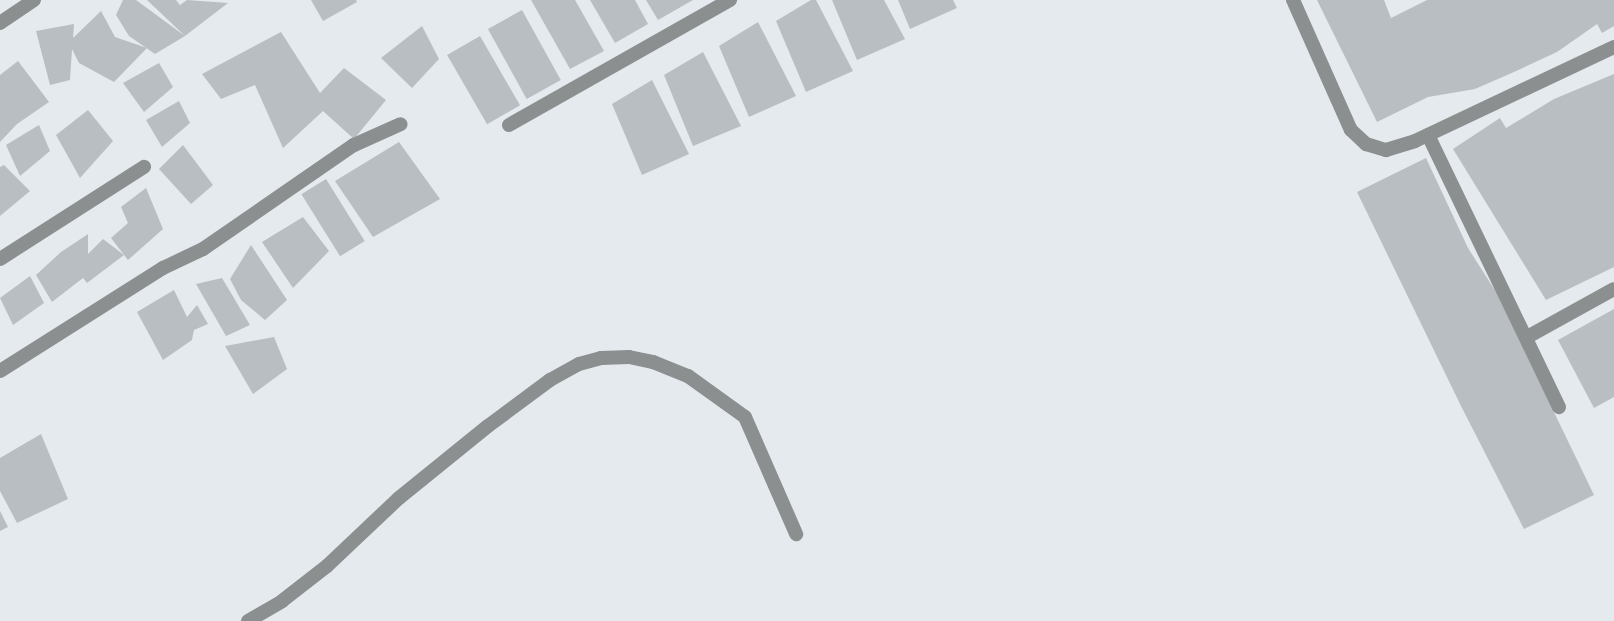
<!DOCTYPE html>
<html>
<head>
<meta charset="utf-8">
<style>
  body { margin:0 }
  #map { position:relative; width:1614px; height:621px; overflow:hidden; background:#e4eaee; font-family:"Titillium Web",sans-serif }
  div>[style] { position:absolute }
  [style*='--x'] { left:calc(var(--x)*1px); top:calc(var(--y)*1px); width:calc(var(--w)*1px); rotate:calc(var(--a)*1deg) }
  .building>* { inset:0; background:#b9bec3; transform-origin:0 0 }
  .service>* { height:14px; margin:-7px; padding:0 7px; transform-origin:7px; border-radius:7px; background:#8c8f8f }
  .minor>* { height:14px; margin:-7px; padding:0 7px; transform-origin:7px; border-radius:7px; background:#8c8f8f }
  span { translate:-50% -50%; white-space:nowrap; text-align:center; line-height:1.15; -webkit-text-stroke:7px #f1f8fb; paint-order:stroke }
</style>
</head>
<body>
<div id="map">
  <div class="building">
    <i style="clip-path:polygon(123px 0,136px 0,185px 36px,147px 0,176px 0,180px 5px,187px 0,228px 3px,185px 36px,155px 54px,129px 36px,116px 15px)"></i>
    <i style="clip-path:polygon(311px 0,356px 0,357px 2px,323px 21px)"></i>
    <i style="clip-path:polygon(531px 0,575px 0,604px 51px,570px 69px)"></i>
    <i style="clip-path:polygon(590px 0,635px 0,648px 24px,615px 43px)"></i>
    <i style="clip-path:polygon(646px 0,693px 0,658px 20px)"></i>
    <i style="clip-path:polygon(811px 0,816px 0,853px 71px,806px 92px,776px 21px)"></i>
    <i style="clip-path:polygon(832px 0,884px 0,905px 39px,857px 60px)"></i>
    <i style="clip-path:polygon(898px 0,953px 0,957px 8px,910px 29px)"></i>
    <i style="clip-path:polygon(1317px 0,1384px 0,1391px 18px,1427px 0,1614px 0,1614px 26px,1602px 33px,1597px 24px,1557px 52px,1514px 72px,1475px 89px,1428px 97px,1377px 122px)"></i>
    <i style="left:522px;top:10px;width:80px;height:39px;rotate:61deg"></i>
    <i style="clip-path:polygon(101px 11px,115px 37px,147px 48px,114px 82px,79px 63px,72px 49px,70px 80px,50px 85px,36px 31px,74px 24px,73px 38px)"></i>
    <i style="clip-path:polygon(758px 22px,796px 96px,749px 117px,719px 46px)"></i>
    <i style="clip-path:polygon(422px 26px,439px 59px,412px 88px,381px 58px)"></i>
    <i style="clip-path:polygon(281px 32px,320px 93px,344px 68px,386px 100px,354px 139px,323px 111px,283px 148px,255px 85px,221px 99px,202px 74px)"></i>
    <i style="left:480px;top:36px;width:80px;height:38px;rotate:60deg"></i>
    <i style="clip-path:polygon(703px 52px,741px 126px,693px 146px,664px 75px)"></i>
    <i style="clip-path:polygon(18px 61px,49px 102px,17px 124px,0 142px,0 75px)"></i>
    <i style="clip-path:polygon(159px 63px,173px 87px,144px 112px,123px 83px)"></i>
    <i style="clip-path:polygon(1614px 74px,1614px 267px,1546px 300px,1453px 149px,1500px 118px,1506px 128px,1554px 99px)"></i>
    <i style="clip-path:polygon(652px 80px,689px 154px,642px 175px,612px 104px)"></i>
    <i style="clip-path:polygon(179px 101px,190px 123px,162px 147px,146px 120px)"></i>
    <i style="clip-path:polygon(88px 110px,113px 141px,80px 178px,56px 135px)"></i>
    <i style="clip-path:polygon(39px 125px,50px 151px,20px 176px,6px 145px)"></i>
    <i style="clip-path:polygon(399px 142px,440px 199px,373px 237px,335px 181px)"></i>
    <i style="clip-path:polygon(183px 145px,213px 185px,191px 204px,159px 169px)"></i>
    <i style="clip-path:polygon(1426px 158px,1468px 248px,1496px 292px,1594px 495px,1524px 529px,1462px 408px,1357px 192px)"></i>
    <i style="clip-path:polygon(4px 165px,30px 191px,0 216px,0 167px)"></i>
    <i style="left:326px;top:179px;width:73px;height:29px;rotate:58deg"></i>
    <i style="clip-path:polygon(146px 188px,163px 229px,128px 260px,111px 238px,128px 223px,121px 207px)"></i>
    <i style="clip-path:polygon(303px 217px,329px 251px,293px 288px,262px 242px)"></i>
    <i style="clip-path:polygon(88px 234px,88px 254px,103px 239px,124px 255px,87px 283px,83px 278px,52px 302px,36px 275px,61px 252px)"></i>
    <i style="clip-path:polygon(251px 245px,287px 300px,265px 320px,241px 300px,230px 279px)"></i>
    <i style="clip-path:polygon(30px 276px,44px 303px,13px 325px,0 298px)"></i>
    <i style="clip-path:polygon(222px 278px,250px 325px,226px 336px,196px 284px)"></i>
    <i style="clip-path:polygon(174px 290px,187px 317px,197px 305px,208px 324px,194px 330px,192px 340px,163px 360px,137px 312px)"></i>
    <i style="clip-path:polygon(1614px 309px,1614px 397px,1594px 408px,1558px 340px)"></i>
    <i style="clip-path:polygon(274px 337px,287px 369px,253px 394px,225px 346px)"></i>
    <i style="clip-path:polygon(41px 434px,68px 499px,17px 523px,0 491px,0 458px)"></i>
    <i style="clip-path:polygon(0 511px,8px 527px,0 531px)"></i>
  </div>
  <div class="service">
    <i style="--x:248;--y:621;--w:39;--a:-30"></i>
    <i style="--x:282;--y:601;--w:57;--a:-37.9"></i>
    <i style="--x:327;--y:566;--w:99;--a:-43.4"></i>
    <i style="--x:399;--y:498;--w:114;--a:-39"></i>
    <i style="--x:488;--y:426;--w:77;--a:-36.6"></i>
    <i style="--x:550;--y:380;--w:33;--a:-29"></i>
    <i style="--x:579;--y:364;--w:23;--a:-15"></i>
    <i style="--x:601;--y:358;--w:28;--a:-2"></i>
    <i style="--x:629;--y:357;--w:25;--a:12"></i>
    <i style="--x:653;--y:362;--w:38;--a:22"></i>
    <i style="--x:688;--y:376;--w:70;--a:35.7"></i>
    <i style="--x:745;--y:417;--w:128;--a:66.4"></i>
  </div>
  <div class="minor">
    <i style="--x:1293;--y:0;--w:142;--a:66"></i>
    <i style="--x:1351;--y:130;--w:21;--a:43"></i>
    <i style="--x:1366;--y:144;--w:21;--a:17"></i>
    <i style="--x:1386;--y:150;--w:30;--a:-17"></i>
    <i style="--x:1415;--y:141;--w:220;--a:-25.3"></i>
    <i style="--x:0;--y:23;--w:41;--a:-34.1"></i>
    <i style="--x:509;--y:125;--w:254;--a:-29.5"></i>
    <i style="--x:1428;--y:135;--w:302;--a:64.3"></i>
    <i style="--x:0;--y:259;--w:171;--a:-32.6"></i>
    <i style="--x:1527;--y:337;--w:99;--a:-28.9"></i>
    <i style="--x:0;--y:371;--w:193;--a:-32.3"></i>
    <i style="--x:163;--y:268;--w:44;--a:-25.4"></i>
    <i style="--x:203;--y:249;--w:183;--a:-34.6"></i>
    <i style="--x:354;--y:145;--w:51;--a:-24.1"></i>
  </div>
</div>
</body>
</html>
